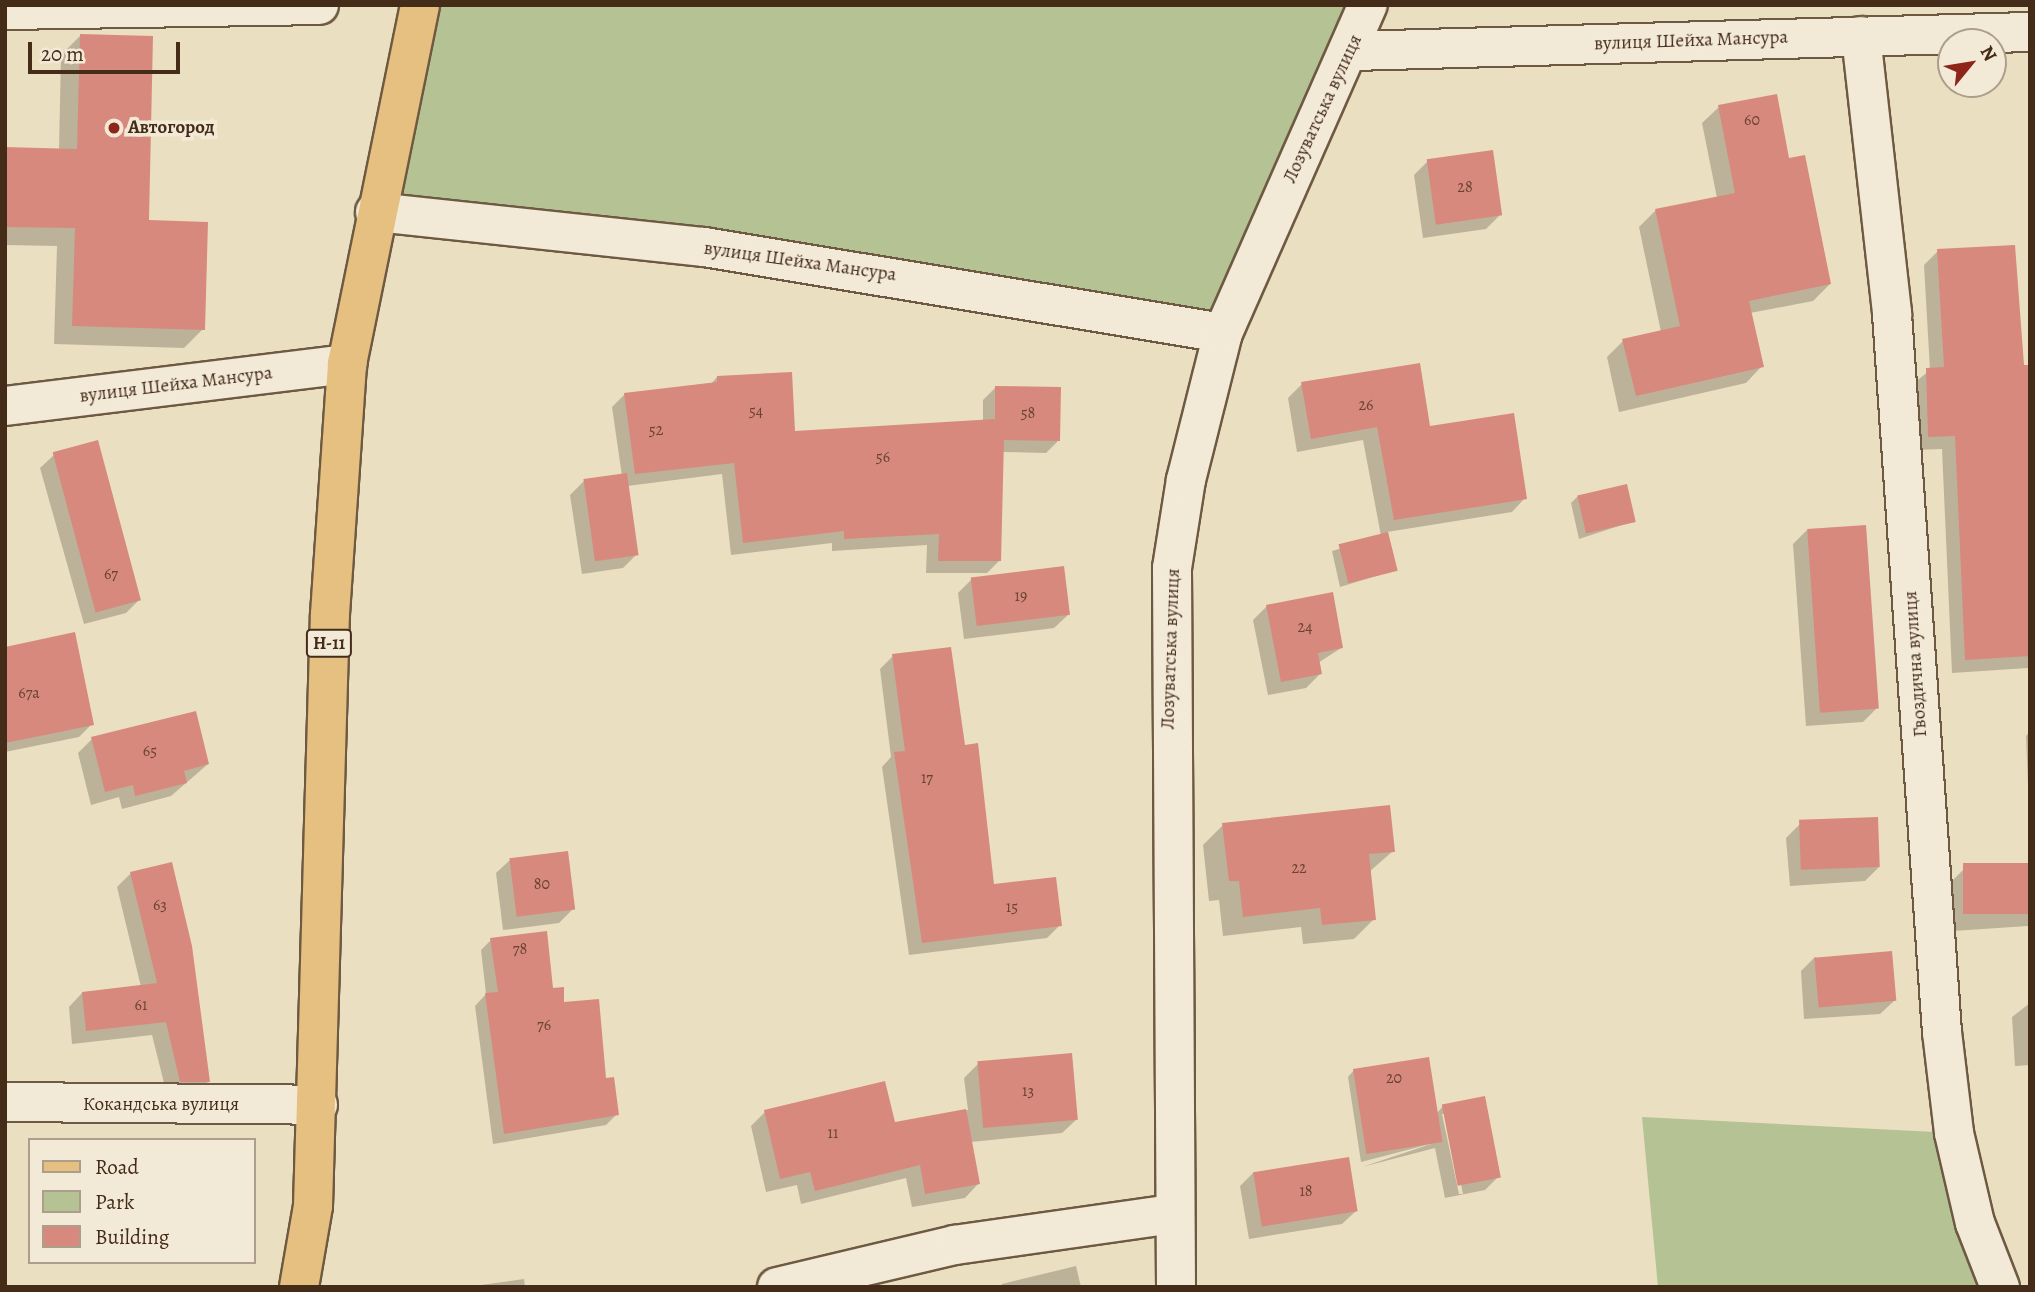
<!DOCTYPE html>
<html>
<head>
<meta charset="utf-8">
<style>
  body { margin:0 }
  #map { position:relative; width:2035px; height:1292px; overflow:hidden; background:#ebdfc1; font-family:Alegreya,serif }
  div>[style] { position:absolute }
  [style*='--x'] { left:calc(var(--x)*1px); top:calc(var(--y)*1px); width:calc(var(--w)*1px); rotate:calc(var(--a)*1deg) }
  .green>* { inset:0; background:#b5c294 }
  .shadow>* { inset:0; background:#0003 }
  .building>* { inset:0; background:#d7897d; transform-origin:0 0 }
  .roads { filter:drop-shadow(2px 0 #6e5942) drop-shadow(-2px 0 #6e5942) drop-shadow(0 2px #6e5942) drop-shadow(0 -2px #6e5942) }
  .minor>* { height:38px; margin:-19px; padding:0 19px; transform-origin:19px; border-radius:19px; background:#f2ead7 }
  .major>* { height:38px; margin:-19px; padding:0 19px; transform-origin:19px; border-radius:19px; background:#e6c080 }
  .dots>* { width:19px; height:19px; translate:-50% -50%; box-sizing:border-box; border:4px solid #f2ead7; border-radius:50% }
  span { translate:-50% -50%; white-space:nowrap; text-align:center; line-height:1.15; -webkit-text-stroke:7px #f2ead7; paint-order:stroke }
  .number-label { font-size:16px; color:#6a4331 }
  .number-label span { -webkit-text-stroke-width:0 }
  .shield-label span { padding:2px 5px; background:#f2ead7; border:2px solid; border-radius:5px; -webkit-text-stroke-width:0 }
  .shield-label { font-size:18px; color:#452c18; font-weight:700 }
  .street-label { font-size:19px; color:#452c18 }
  .poi-label { font-size:19px; color:#452c18; font-weight:700 }
  .left { translate:0 -50%; text-align:left }
  .frame { position:absolute; inset:0; border:7px solid #452c18; pointer-events:none }
  .legend { position:absolute; left:28px; top:1138px; width:228px; height:126px; box-sizing:border-box; background:#f2ead7; border:2px solid #ad9e8b; margin:0; padding:9px 12px; list-style:none; font-size:21px; color:#452c18 }
  .legend li { display:flex; align-items:center; gap:14px; height:35px }
  .legend b { width:35px; border:2px solid #ad9e8b }
  .north { position:absolute; left:1937px; top:28px; width:70px; height:70px; box-sizing:border-box; background:#f2ead7; border:2px solid #ad9e8b; border-radius:50%; rotate:60deg; font-size:19px; font-weight:700; line-height:28px; text-align:center; color:#452c18 }
  .north::after { content:''; display:block; margin:auto; width:24px; height:32px; background:#8f2418; clip-path:polygon(50% 0,100% 100%,50% 72%,0 100%) }
  .scale { position:absolute; left:28px; top:42px; width:152px; height:32px; box-sizing:border-box; border:4px solid #452c18; border-top:0; padding-left:9px; font-size:21px; line-height:24px; white-space:nowrap; color:#452c18; -webkit-text-stroke:5px #f2ead7; paint-order:stroke }
</style>
</head>
<body>
<div id="map">
  <div class="green">
    <i style="clip-path:polygon(420px 5px,1368px 5px,1223px 333px,375px 212px)"></i>
    <i style="clip-path:polygon(1642px 1117px,1954px 1133px,2000px 1287px,1658px 1287px)"></i>
  </div>
  <div class="shadow">
    <i style="clip-path:polygon(80px 36px,147px 222px,203px 329px,184px 348px,54px 344px,57px 246px,5px 245px,5px 149px,59px 150px,61px 55px)"></i>
    <i style="clip-path:polygon(1719px 107px,1788px 160px,1830px 284px,1813px 301px,1750px 313px,1762px 366px,1746px 383px,1619px 412px,1607px 357px,1623px 341px,1661px 332px,1639px 227px,1656px 210px,1717px 198px,1702px 123px)"></i>
    <i style="clip-path:polygon(1428px 161px,1500px 215px,1486px 229px,1423px 238px,1414px 175px)"></i>
    <i style="clip-path:polygon(1938px 251px,2022px 367px,2030px 416px,2028px 668px,1952px 673px,1942px 449px,1915px 450px,1913px 384px,1930px 370px,1924px 265px)"></i>
    <i style="clip-path:polygon(717px 377px,794px 433px,983px 421px,983px 400px,996px 387px,1058px 441px,1046px 453px,1002px 452px,1000px 560px,987px 573px,926px 573px,927px 545px,832px 551px,832px 543px,731px 555px,722px 474px,627px 486px,637px 554px,623px 568px,582px 574px,570px 495px,584px 481px,622px 476px,612px 407px,625px 394px,711px 384px)"></i>
    <i style="clip-path:polygon(1302px 384px,1429px 428px,1525px 498px,1512px 512px,1387px 532px,1396px 570px,1340px 587px,1332px 551px,1381px 536px,1363px 440px,1297px 452px,1288px 398px)"></i>
    <i style="clip-path:polygon(54px 455px,140px 599px,126px 613px,84px 624px,40px 468px)"></i>
    <i style="clip-path:polygon(1578px 496px,1634px 521px,1579px 539px,1571px 503px)"></i>
    <i style="clip-path:polygon(1807px 530px,1877px 708px,1863px 722px,1806px 726px,1793px 544px)"></i>
    <i style="clip-path:polygon(972px 579px,1068px 615px,1054px 628px,964px 639px,958px 593px)"></i>
    <i style="clip-path:polygon(1267px 606px,1341px 648px,1318px 663px,1320px 674px,1306px 688px,1268px 695px,1253px 620px)"></i>
    <i style="clip-path:polygon(5px 649px,92px 724px,79px 737px,5px 752px)"></i>
    <i style="clip-path:polygon(893px 656px,963px 746px,993px 886px,1060px 925px,1047px 938px,909px 955px,882px 767px,891px 757px,880px 669px)"></i>
    <i style="clip-path:polygon(2030px 731px,2030px 784px,2028px 784px,2026px 736px)"></i>
    <i style="clip-path:polygon(92px 739px,208px 764px,171px 796px,122px 809px,119px 797px,91px 805px,78px 753px)"></i>
    <i style="clip-path:polygon(1800px 824px,1879px 867px,1865px 881px,1790px 886px,1786px 838px)"></i>
    <i style="clip-path:polygon(1223px 825px,1393px 851px,1369px 872px,1374px 919px,1354px 939px,1303px 944px,1301px 927px,1223px 936px,1219px 900px,1209px 901px,1203px 845px)"></i>
    <i style="clip-path:polygon(510px 860px,573px 909px,559px 923px,503px 930px,496px 873px)"></i>
    <i style="clip-path:polygon(2030px 865px,2028px 926px,1953px 931px,1950px 883px,1964px 869px)"></i>
    <i style="clip-path:polygon(131px 873px,208px 1082px,194px 1095px,167px 1095px,152px 1035px,72px 1044px,69px 1007px,82px 993px,141px 987px,117px 887px)"></i>
    <i style="clip-path:polygon(491px 940px,563px 1003px,617px 1114px,606px 1125px,493px 1144px,475px 1006px,486px 994px,481px 950px)"></i>
    <i style="clip-path:polygon(1815px 957px,1894px 1001px,1880px 1014px,1804px 1019px,1801px 971px)"></i>
    <i style="clip-path:polygon(2030px 1003px,2030px 1065px,2015px 1066px,2012px 1017px)"></i>
    <i style="clip-path:polygon(978px 1064px,1076px 1120px,1062px 1133px,971px 1142px,978px 1184px,965px 1198px,912px 1207px,906px 1178px,801px 1204px,797px 1185px,766px 1192px,751px 1126px,765px 1112px,894px 1124px,968px 1110px,964px 1078px)"></i>
    <i style="clip-path:polygon(evenodd,1354px 1070px,1437px 1113px,1443px 1106px,1499px 1176px,1485px 1190px,1445px 1198px,1435px 1148px,1362px 1167px,1434px 1143px,1361px 1162px,1348px 1077px,1354px 1070px,1442px 1114px,1446px 1114px,1463px 1194px,1459px 1194px,1442px 1114px)"></i>
    <i style="clip-path:polygon(1254px 1172px,1356px 1211px,1342px 1224px,1249px 1239px,1240px 1186px)"></i>
    <i style="clip-path:polygon(1076px 1266px,1081px 1287px,1000px 1287px,1002px 1284px)"></i>
    <i style="clip-path:polygon(524px 1279px,525px 1287px,479px 1287px,481px 1285px)"></i>
  </div>
  <div class="building">
    <i style="clip-path:polygon(80px 34px,153px 36px,149px 220px,208px 222px,205px 330px,72px 326px,75px 228px,5px 227px,5px 147px,77px 149px)"></i>
    <i style="clip-path:polygon(1777px 94px,1789px 158px,1805px 155px,1831px 284px,1749px 301px,1764px 367px,1636px 396px,1622px 339px,1680px 326px,1655px 209px,1735px 193px,1718px 105px)"></i>
    <i style="left:1493px;top:150px;width:66px;height:67px;rotate:82deg"></i>
    <i style="clip-path:polygon(2015px 245px,2024px 365px,2030px 365px,2030px 656px,1965px 660px,1955px 436px,1928px 437px,1926px 368px,1944px 367px,1937px 249px)"></i>
    <i style="clip-path:polygon(1420px 363px,1430px 426px,1514px 413px,1527px 499px,1394px 520px,1377px 427px,1311px 439px,1301px 382px)"></i>
    <i style="clip-path:polygon(792px 372px,795px 431px,995px 419px,995px 386px,1061px 387px,1060px 441px,1004px 440px,1001px 561px,938px 561px,939px 534px,844px 539px,844px 531px,743px 543px,734px 463px,635px 474px,624px 393px,717px 382px,717px 376px)"></i>
    <i style="left:98px;top:440px;width:166px;height:47px;rotate:75deg"></i>
    <i style="left:627px;top:473px;width:83px;height:44px;rotate:82deg"></i>
    <i style="left:1627px;top:484px;width:39px;height:51px;rotate:77deg"></i>
    <i style="left:1866px;top:525px;width:184px;height:59px;rotate:86deg"></i>
    <i style="left:1388px;top:532px;width:40px;height:51px;rotate:76deg"></i>
    <i style="left:1064px;top:566px;width:49px;height:94px;rotate:83deg"></i>
    <i style="clip-path:polygon(1333px 592px,1343px 648px,1318px 653px,1322px 674px,1281px 682px,1266px 605px)"></i>
    <i style="clip-path:polygon(75px 632px,94px 725px,5px 743px,5px 647px)"></i>
    <i style="clip-path:polygon(951px 647px,965px 745px,978px 743px,994px 884px,1056px 877px,1062px 926px,922px 943px,894px 752px,905px 751px,892px 654px)"></i>
    <i style="clip-path:polygon(196px 711px,209px 764px,184px 771px,187px 783px,135px 796px,133px 785px,105px 792px,91px 737px)"></i>
    <i style="clip-path:polygon(1390px 805px,1395px 852px,1369px 854px,1376px 920px,1322px 925px,1320px 908px,1243px 917px,1239px 881px,1229px 881px,1222px 823px)"></i>
    <i style="left:1878px;top:817px;width:50px;height:79px;rotate:88deg"></i>
    <i style="left:568px;top:851px;width:59px;height:59px;rotate:83deg"></i>
    <i style="clip-path:polygon(172px 862px,192px 946px,210px 1082px,180px 1082px,166px 1022px,86px 1031px,82px 992px,157px 983px,130px 872px)"></i>
    <i style="left:2030px;top:863px;width:51px;height:67px;rotate:90deg"></i>
    <i style="clip-path:polygon(547px 931px,553px 988px,564px 987px,564px 1002px,599px 999px,606px 1078px,614px 1077px,619px 1115px,504px 1134px,485px 993px,498px 992px,490px 938px)"></i>
    <i style="left:1892px;top:951px;width:50px;height:78px;rotate:85deg"></i>
    <i style="left:1072px;top:1053px;width:67px;height:95px;rotate:85deg"></i>
    <i style="left:1429px;top:1057px;width:86px;height:77px;rotate:81deg"></i>
    <i style="clip-path:polygon(885px 1081px,895px 1122px,966px 1109px,980px 1184px,925px 1194px,920px 1165px,815px 1191px,810px 1172px,780px 1179px,764px 1110px)"></i>
    <i style="left:1485px;top:1096px;width:83px;height:44px;rotate:79deg"></i>
    <i style="left:1349px;top:1157px;width:55px;height:97px;rotate:81deg"></i>
  </div>
  <div class="roads">
    <div class="minor">
      <i style="--x:5;--y:10;--w:314;--a:-0.9"></i>
      <i style="--x:1861;--y:36;--w:280;--a:83.6"></i>
      <i style="--x:1892;--y:314;--w:720;--a:86.02"></i>
      <i style="--x:1942;--y:1032;--w:102;--a:83.2"></i>
      <i style="--x:1954;--y:1133;--w:92;--a:76.9"></i>
      <i style="--x:1975;--y:1223;--w:69;--a:68.7"></i>
      <i style="--x:1353;--y:51;--w:677;--a:-1.61"></i>
      <i style="--x:375;--y:212;--w:331;--a:6.1"></i>
      <i style="--x:704;--y:247;--w:526;--a:9.41"></i>
      <i style="--x:5;--y:406;--w:345;--a:-7"></i>
      <i style="--x:5;--y:1102;--w:313;--a:0.5"></i>
      <i style="--x:777;--y:1287;--w:183;--a:-13.3"></i>
      <i style="--x:955;--y:1245;--w:221;--a:-8.1"></i>
      <i style="--x:1176;--y:1287;--w:719;--a:-90.32"></i>
      <i style="--x:1172;--y:568;--w:89;--a:-81"></i>
      <i style="--x:1186;--y:480;--w:152;--a:-75.9"></i>
      <i style="--x:1223;--y:333;--w:359;--a:-66.2"></i>
    </div>
    <div class="major">
      <i style="--x:299;--y:1287;--w:82;--a:-80.2"></i>
      <i style="--x:313;--y:1206;--w:592;--a:-88.36"></i>
      <i style="--x:330;--y:614;--w:251;--a:-86.1"></i>
      <i style="--x:347;--y:364;--w:366;--a:-78.5"></i>
    </div>
  </div>
  <div class="dots">
    <i style="left:114px;top:128px;background:#8f2418"></i>
  </div>
  <div class="number-label">
    <span style="left:1752px;top:120px">60</span>
    <span style="left:1465px;top:187px">28</span>
    <span style="left:1366px;top:405px">26</span>
    <span style="left:756px;top:411px">54</span>
    <span style="left:1028px;top:413px">58</span>
    <span style="left:656px;top:430px">52</span>
    <span style="left:883px;top:457px">56</span>
    <span style="left:111px;top:574px">67</span>
    <span style="left:1021px;top:596px">19</span>
    <span style="left:1305px;top:627px">24</span>
    <span style="left:29px;top:693px">67а</span>
    <span style="left:150px;top:751px">65</span>
    <span style="left:927px;top:778px">17</span>
    <span style="left:1299px;top:868px">22</span>
    <span style="left:542px;top:884px">80</span>
    <span style="left:160px;top:905px">63</span>
    <span style="left:1012px;top:907px">15</span>
    <span style="left:520px;top:949px">78</span>
    <span style="left:141px;top:1005px">61</span>
    <span style="left:544px;top:1025px">76</span>
    <span style="left:1394px;top:1078px">20</span>
    <span style="left:1028px;top:1091px">13</span>
    <span style="left:833px;top:1133px">11</span>
    <span style="left:1306px;top:1191px">18</span>
  </div>
  <div class="shield-label">
    <span style="left:329px;top:643px">Н-11</span>
  </div>
  <div class="street-label">
    <span style="left:1691px;top:41px;rotate:-2deg">вулиця Шейха Мансура</span>
    <span style="left:1323px;top:109px;rotate:-65deg">Лозуватська вулиця</span>
    <span style="left:800px;top:262px;rotate:8deg">вулиця Шейха Мансура</span>
    <span style="left:176px;top:385px;rotate:-7deg">вулиця Шейха Мансура</span>
    <span style="left:1171px;top:649px;rotate:-88deg">Лозуватська вулиця</span>
    <span style="left:1916px;top:664px;rotate:-94deg">Гвоздична вулиця</span>
    <span style="left:161px;top:1105px">Кокандська вулиця</span>
  </div>
  <div class="poi-label">
    <span class="left" style="left:128px;top:128px">Автогород</span>
  </div>
  <div class="frame"></div>
  <ul class="legend">
  <li><b style="height:9px;background:#e6c080"></b>Road</li>
  <li><b style="height:19px;background:#b5c294"></b>Park</li>
  <li><b style="height:19px;background:#d7897d"></b>Building</li>
  </ul>
  <div class="north">N</div>
  <div class="scale">20 m</div>
</div>
</body>
</html>
